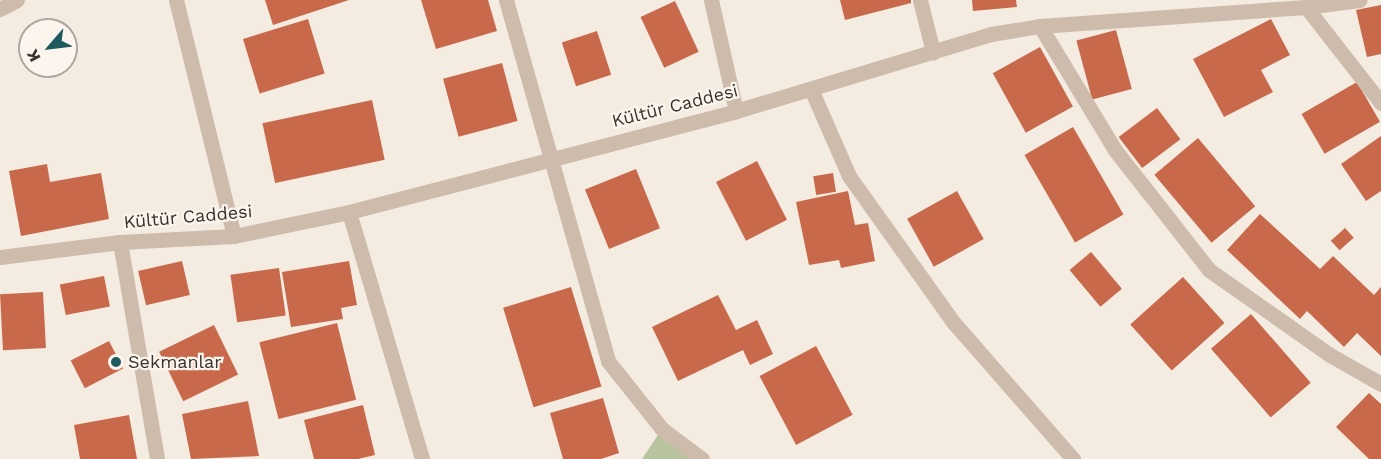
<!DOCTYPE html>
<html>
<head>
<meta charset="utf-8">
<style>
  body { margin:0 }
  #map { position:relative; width:1381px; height:459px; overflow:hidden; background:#f4ebe1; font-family:"Work Sans",sans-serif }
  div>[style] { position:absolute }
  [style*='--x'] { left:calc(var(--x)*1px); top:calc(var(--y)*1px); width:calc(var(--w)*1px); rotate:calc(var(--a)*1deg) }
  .green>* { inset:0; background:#b8c4a0 }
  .building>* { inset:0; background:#c8694b; transform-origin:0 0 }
  .minor>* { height:15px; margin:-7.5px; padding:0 7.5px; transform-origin:7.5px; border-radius:7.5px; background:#cdbbac }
  .dots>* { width:16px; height:16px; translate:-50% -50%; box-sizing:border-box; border:3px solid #fbf5ee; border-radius:50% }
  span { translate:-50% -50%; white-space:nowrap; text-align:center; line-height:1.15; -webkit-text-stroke:4.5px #fbf5ee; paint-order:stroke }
  .street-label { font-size:18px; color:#3b302b }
  .poi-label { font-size:18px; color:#3b302b }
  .left { translate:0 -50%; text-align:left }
  .north { position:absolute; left:18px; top:18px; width:60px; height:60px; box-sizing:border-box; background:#fbf5ee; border:2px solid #aea6a0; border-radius:50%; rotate:242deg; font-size:16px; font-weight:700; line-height:24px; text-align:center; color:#3b302b }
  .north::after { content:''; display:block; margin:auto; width:21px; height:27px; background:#1f5a5e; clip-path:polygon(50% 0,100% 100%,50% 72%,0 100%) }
</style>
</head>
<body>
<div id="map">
  <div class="green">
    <i style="clip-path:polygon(662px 429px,702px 459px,642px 459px)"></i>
  </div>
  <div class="building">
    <i style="clip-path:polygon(265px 0,349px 0,273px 25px)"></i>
    <i style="clip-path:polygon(421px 0,488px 0,497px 31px,436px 49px)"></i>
    <i style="clip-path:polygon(840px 0,911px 0,911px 3px,845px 20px)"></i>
    <i style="clip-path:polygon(972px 0,1016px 0,1017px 7px,973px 11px)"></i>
    <i style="left:675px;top:1px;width:56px;height:38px;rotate:65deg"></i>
    <i style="clip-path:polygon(1381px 5px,1381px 54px,1367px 57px,1356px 10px)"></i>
    <i style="left:308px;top:19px;width:57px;height:68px;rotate:73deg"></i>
    <i style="clip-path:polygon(1271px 19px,1290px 55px,1261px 70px,1273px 92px,1224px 117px,1193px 59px)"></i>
    <i style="left:1116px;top:30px;width:61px;height:41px;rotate:75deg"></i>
    <i style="left:597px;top:31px;width:46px;height:37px;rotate:72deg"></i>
    <i style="left:1040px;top:47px;width:68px;height:54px;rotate:61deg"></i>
    <i style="left:502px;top:63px;width:60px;height:61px;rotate:75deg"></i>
    <i style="left:1357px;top:82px;width:46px;height:64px;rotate:60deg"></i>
    <i style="left:372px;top:100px;width:61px;height:112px;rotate:78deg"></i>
    <i style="left:1157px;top:108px;width:39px;height:48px;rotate:53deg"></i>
    <i style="left:1073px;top:127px;width:101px;height:56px;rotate:60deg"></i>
    <i style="clip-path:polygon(1381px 136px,1381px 191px,1366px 201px,1341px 164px)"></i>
    <i style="left:1198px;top:138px;width:89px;height:57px;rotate:50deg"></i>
    <i style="left:757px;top:161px;width:66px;height:46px;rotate:63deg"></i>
    <i style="clip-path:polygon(47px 164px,50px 182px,101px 173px,109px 219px,21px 236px,9px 171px)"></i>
    <i style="left:636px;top:169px;width:64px;height:55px;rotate:68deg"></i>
    <i style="left:833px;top:173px;width:19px;height:20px;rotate:81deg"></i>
    <i style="clip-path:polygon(848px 191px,855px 225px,868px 223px,875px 261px,841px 268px,839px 260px,809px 265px,796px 202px)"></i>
    <i style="left:957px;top:191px;width:55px;height:57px;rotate:61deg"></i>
    <i style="clip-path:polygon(1260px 214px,1320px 269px,1333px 256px,1374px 295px,1381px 287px,1381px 356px,1357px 333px,1344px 347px,1307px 311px,1300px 319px,1227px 250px)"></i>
    <i style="left:1345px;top:228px;width:13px;height:19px;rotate:48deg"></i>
    <i style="left:1091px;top:252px;width:48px;height:28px;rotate:50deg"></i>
    <i style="left:182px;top:261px;width:35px;height:45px;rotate:77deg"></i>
    <i style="clip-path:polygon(349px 261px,357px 305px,341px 308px,343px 319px,291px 327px,282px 272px)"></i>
    <i style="left:279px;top:268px;width:48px;height:49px;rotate:82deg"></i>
    <i style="left:104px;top:276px;width:31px;height:45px;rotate:79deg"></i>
    <i style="left:1183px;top:277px;width:62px;height:71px;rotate:48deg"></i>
    <i style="left:571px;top:287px;width:104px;height:71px;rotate:73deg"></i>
    <i style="left:43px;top:292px;width:56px;height:43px;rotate:87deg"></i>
    <i style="clip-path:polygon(718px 295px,736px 330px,757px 320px,773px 354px,750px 365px,743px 350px,678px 381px,652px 327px)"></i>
    <i style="left:1251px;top:314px;width:91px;height:53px;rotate:49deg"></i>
    <i style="left:337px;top:323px;width:79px;height:80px;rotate:76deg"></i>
    <i style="left:214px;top:325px;width:55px;height:61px;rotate:64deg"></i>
    <i style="left:109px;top:341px;width:31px;height:43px;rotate:63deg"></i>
    <i style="left:816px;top:346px;width:78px;height:64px;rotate:62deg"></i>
    <i style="clip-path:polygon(1369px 393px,1381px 404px,1381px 459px,1369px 459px,1336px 427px)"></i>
    <i style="clip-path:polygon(603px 398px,619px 453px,601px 459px,563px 459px,550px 413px)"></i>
    <i style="clip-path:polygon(248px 401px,259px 456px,191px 459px,182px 414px)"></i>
    <i style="clip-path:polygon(363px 405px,375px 455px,358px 459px,314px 459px,304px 420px)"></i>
    <i style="clip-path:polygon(129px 415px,137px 459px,80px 459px,74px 425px)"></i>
  </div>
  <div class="minor">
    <i style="--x:176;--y:0;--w:243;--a:76.2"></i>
    <i style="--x:506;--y:0;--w:375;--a:74.2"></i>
    <i style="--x:608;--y:361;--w:87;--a:51.5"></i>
    <i style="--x:662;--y:429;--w:50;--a:36.9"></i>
    <i style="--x:711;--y:0;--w:114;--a:77.3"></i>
    <i style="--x:920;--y:0;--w:54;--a:76"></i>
    <i style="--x:1306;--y:7;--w:122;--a:52"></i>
    <i style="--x:0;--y:9;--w:19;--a:-28"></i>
    <i style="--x:1040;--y:26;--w:145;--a:58.8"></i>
    <i style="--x:1115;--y:150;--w:152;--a:51.9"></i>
    <i style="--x:1209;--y:270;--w:148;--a:35.1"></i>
    <i style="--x:1330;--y:355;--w:59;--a:29.6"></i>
    <i style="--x:811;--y:89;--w:95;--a:66.4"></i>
    <i style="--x:849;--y:176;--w:181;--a:54.5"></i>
    <i style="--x:954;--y:323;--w:181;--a:48.8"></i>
    <i style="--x:349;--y:212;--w:258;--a:73.5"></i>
    <i style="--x:120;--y:242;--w:220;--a:80.3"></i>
    <i style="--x:0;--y:257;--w:121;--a:-7.1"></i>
    <i style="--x:120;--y:242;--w:114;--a:-3"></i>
    <i style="--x:234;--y:236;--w:117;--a:-11.8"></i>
    <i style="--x:349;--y:212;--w:400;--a:-14.6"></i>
    <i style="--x:736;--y:111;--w:266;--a:-16.8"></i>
    <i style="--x:991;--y:34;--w:50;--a:-9.3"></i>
    <i style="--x:1040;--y:26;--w:267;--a:-4.1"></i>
    <i style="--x:1306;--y:7;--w:54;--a:-7.4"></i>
  </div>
  <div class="dots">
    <i style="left:116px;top:362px;background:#1f5a5e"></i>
  </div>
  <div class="street-label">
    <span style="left:675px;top:106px;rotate:-14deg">Kültür Caddesi</span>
    <span style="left:188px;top:217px;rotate:-5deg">Kültür Caddesi</span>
  </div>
  <div class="poi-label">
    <span class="left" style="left:128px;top:362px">Sekmanlar</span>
  </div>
  <div class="north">K</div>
</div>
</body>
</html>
